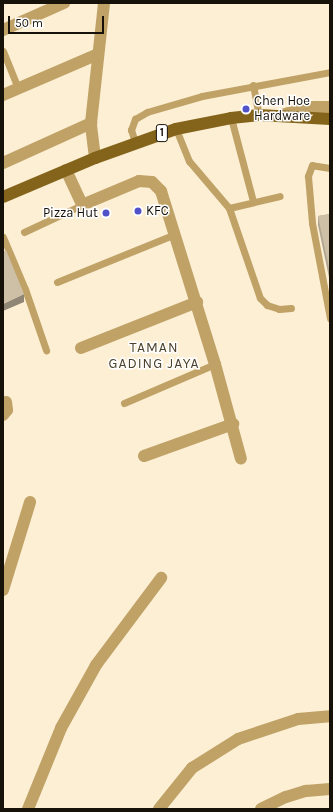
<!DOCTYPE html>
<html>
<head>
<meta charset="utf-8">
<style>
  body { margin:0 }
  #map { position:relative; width:333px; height:812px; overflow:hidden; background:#fcefd4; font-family:Karla,sans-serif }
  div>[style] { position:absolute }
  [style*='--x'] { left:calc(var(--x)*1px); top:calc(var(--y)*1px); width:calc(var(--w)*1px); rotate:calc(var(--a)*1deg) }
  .service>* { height:7px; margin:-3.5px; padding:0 3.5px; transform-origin:3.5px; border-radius:3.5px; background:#c0a267 }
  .minor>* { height:12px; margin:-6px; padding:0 6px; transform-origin:6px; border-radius:6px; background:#c0a267 }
  .primary>* { height:12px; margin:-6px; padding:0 6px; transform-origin:6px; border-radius:6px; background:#84641b }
  .wall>* { inset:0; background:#b0a590 }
  .shaded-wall>* { inset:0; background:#908675 }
  .building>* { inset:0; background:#cdc0a7 }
  .dots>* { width:11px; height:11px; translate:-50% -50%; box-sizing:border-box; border:2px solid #fff; border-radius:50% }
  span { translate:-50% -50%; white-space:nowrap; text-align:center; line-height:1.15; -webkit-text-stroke:3px #fff; paint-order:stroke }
  .shield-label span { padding:1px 3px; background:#fff; border:1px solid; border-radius:3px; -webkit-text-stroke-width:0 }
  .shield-label { font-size:12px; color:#171209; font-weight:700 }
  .poi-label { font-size:13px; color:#171209 }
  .left { translate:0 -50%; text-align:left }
  .right { translate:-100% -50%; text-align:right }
  .neighbourhood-label { font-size:14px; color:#4c412b; letter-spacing:1px }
  .frame { position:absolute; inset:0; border:4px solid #171209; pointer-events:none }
  .scale { position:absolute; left:8px; top:16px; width:96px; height:18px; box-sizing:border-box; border:2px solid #171209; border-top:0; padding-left:5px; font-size:12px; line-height:14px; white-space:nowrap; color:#171209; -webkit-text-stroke:3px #fff; paint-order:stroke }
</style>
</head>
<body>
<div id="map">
  <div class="service">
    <i style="--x:3;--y:51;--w:40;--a:68"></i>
    <i style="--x:253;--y:85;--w:31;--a:79"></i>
    <i style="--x:231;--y:118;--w:86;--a:75.2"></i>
    <i style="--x:176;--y:129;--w:35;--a:68"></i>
    <i style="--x:189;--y:161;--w:62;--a:49.6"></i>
    <i style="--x:229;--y:208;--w:95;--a:71"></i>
    <i style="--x:260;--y:298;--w:10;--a:45"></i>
    <i style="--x:267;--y:305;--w:13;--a:18"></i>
    <i style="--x:279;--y:309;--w:12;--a:-5"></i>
    <i style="--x:135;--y:142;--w:13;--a:-108"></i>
    <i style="--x:131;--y:130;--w:12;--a:-70"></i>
    <i style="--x:135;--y:119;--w:14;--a:-30"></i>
    <i style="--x:147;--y:112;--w:57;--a:-16.2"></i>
    <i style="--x:202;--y:96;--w:130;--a:-10.6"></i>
    <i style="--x:330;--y:168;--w:18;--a:-171"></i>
    <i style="--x:312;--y:165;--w:12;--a:110"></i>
    <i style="--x:308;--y:176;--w:47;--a:85.1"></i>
    <i style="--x:312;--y:223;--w:97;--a:79.3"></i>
    <i style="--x:229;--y:208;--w:52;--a:-13.2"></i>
    <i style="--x:24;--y:232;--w:64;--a:-25"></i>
    <i style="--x:3;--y:237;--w:56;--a:67.1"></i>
    <i style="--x:25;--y:289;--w:65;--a:71"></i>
    <i style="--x:57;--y:282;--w:127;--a:-22.1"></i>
    <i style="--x:124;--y:403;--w:99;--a:-23.2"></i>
  </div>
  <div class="minor">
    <i style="--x:3;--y:30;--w:67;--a:-23.9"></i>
    <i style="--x:3;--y:95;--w:103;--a:-23.3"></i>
    <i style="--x:282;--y:115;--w:28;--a:-17"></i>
    <i style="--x:309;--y:107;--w:21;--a:0"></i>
    <i style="--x:95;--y:158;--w:35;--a:-97"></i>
    <i style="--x:91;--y:123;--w:121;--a:-83.8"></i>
    <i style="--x:3;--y:163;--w:97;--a:-24.4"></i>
    <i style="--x:66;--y:170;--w:38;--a:65"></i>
    <i style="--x:82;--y:205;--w:62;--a:-22.8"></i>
    <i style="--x:139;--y:181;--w:13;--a:4"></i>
    <i style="--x:152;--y:182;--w:13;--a:45"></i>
    <i style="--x:161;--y:191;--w:181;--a:72.7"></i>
    <i style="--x:215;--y:364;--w:98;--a:74.7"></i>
    <i style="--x:81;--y:348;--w:125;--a:-21.6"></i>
    <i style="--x:3;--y:415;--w:6;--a:-51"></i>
    <i style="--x:7;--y:410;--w:8;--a:-97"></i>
    <i style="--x:144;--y:456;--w:95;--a:-19.8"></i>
    <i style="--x:3;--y:590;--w:92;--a:-72.9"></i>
    <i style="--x:28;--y:809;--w:87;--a:-67.8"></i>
    <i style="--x:61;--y:728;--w:72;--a:-60.9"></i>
    <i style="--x:96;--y:665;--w:109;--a:-53.2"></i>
    <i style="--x:159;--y:809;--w:53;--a:-51.2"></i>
    <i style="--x:192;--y:768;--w:54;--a:-32.2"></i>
    <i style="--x:238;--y:739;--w:63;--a:-18.4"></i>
    <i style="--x:298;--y:719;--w:32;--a:-5"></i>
    <i style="--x:261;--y:809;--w:28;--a:-26"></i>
    <i style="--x:286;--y:797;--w:21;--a:-17"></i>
    <i style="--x:306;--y:791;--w:24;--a:-5"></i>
  </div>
  <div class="primary">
    <i style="--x:3;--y:197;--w:100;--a:-23"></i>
    <i style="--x:95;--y:158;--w:86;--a:-19.7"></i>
    <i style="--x:176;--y:129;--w:56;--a:-11.3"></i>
    <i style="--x:231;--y:118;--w:28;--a:-6"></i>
    <i style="--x:259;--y:115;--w:71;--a:3.2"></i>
  </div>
  <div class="wall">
    <i style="clip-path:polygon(330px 214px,330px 282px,318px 225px,318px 216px)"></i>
  </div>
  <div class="shaded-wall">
    <i style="clip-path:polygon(24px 294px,24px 302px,3px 311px,3px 304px)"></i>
  </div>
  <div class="building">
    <i style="clip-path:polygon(330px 214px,330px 273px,318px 216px)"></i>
    <i style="clip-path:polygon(6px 250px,24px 294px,3px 304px,3px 252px)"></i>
  </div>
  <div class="dots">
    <i style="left:246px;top:109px;background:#5152c9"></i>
    <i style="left:138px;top:211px;background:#5152c9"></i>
    <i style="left:106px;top:213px;background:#5152c9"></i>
  </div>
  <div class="shield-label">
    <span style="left:162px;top:133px">1</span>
  </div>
  <div class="poi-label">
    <span class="left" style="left:254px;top:109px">Chen Hoe<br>Hardware</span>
    <span class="left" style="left:146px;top:211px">KFC</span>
    <span class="right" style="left:98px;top:213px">Pizza Hut</span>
  </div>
  <div class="neighbourhood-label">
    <span style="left:154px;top:356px">TAMAN<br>GADING JAYA</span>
  </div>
  <div class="frame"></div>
  <div class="scale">50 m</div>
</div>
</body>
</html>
